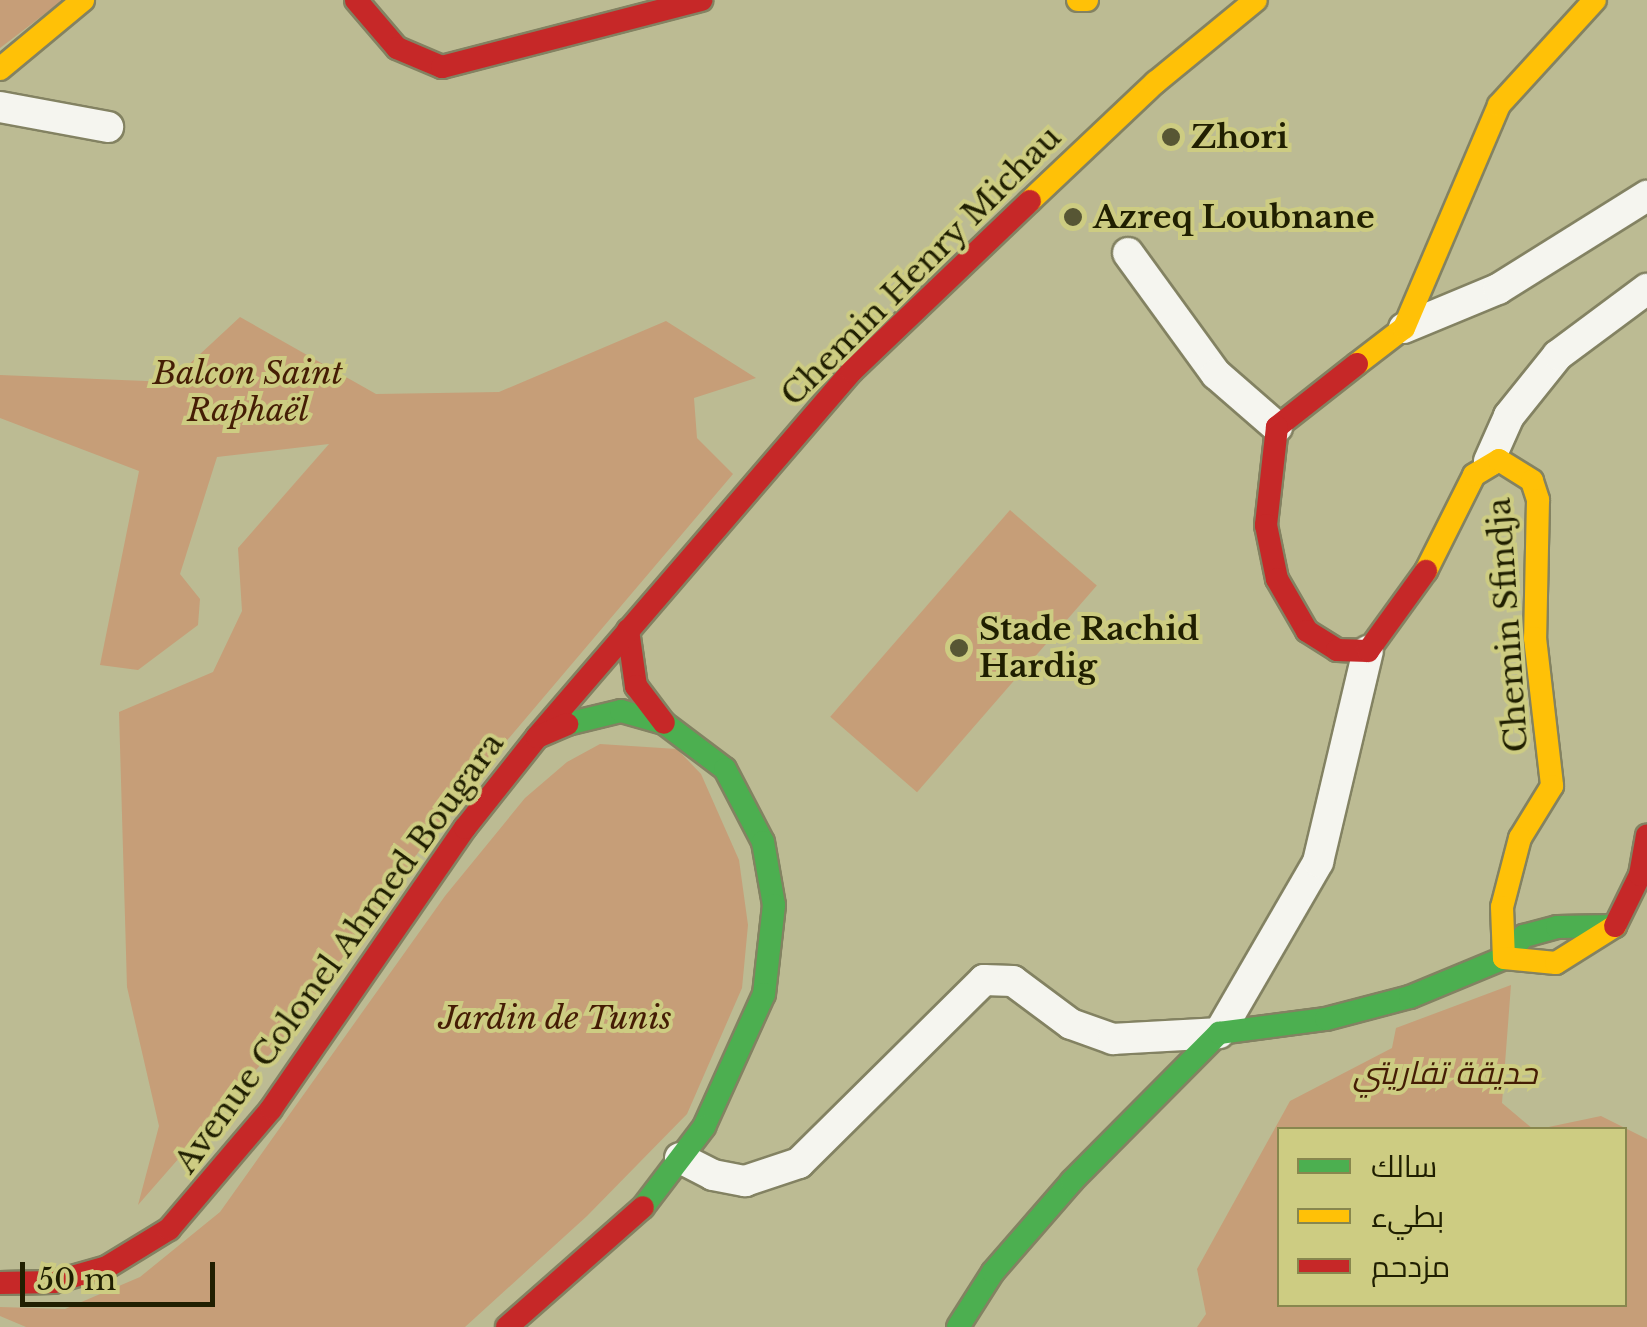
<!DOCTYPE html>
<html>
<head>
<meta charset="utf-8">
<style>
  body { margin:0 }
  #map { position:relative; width:1647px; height:1327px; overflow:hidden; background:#bcbb93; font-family:"Libre Baskerville",Cairo,serif }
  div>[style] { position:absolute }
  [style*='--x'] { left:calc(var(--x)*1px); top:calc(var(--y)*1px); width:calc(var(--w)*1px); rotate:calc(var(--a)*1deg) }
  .green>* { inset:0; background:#c69e78; transform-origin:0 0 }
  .roads { filter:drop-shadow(2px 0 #838262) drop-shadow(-2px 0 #838262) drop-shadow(0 2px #838262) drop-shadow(0 -2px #838262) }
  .street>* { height:30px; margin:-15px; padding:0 15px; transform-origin:15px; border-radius:15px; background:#f5f5ef }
  .fast>* { height:22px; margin:-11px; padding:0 11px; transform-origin:11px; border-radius:11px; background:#4caf50 }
  .slow>* { height:22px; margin:-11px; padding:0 11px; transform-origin:11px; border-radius:11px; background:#ffc107 }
  .jam>* { height:22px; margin:-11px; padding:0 11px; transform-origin:11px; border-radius:11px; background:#c62828 }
  .dots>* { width:28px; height:28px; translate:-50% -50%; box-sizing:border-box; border:5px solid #cdcc82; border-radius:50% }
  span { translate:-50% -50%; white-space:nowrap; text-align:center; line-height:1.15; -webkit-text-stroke:8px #cdcc82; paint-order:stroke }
  .poi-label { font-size:32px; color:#201f01; font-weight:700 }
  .left { translate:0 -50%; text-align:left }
  .street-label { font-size:32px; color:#201f01 }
  .park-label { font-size:32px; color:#451d05; font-style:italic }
  .legend { position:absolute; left:1277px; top:1127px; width:350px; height:180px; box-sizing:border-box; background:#cdcc82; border:2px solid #88874e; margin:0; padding:12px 18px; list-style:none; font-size:30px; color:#201f01 }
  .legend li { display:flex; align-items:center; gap:20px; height:50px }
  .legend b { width:50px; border:2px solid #88874e }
  .scale { position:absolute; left:20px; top:1262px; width:195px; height:45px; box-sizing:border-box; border:5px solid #201f01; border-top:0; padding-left:12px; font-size:30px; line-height:35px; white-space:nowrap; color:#201f01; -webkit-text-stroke:8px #cdcc82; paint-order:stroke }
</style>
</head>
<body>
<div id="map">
  <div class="green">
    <i style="clip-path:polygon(0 0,63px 0,0 48px)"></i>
    <i style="clip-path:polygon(240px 317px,376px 394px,499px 392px,666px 321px,756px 378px,694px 398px,697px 438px,733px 474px,453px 804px,290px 1031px,138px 1205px,159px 1126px,127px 987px,119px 712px,213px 672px,242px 611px,238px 548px,329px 444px,217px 457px,180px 574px,200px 599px,198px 625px,138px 670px,100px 665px,139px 471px,0 418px,0 375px,170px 382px)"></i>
    <i style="left:1010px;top:510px;width:115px;height:274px;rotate:41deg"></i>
    <i style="clip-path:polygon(600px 744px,677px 749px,701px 774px,739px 860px,748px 925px,742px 988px,687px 1114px,587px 1216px,465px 1327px,26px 1327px,0 1316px,0 1307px,65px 1309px,140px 1277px,220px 1212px,445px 896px,525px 798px,567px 762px)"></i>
    <i style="clip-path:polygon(1511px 985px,1502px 1103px,1533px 1129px,1280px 1130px,1280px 1304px,1624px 1304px,1624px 1130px,1539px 1129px,1601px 1116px,1647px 1139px,1647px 1327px,1197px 1327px,1206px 1314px,1197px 1269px,1290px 1101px,1392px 1048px,1396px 1028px)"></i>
  </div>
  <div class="roads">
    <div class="street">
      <i style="--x:0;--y:107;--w:110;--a:10.5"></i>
      <i style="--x:1128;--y:253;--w:150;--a:54"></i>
      <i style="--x:1216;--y:374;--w:81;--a:41"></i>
      <i style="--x:1404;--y:328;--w:102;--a:-22.5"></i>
      <i style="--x:1498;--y:289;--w:176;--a:-32"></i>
      <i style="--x:1489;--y:461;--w:49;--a:-66"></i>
      <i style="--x:1509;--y:416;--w:78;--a:-51.2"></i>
      <i style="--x:1558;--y:355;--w:111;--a:-36.6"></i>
      <i style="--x:680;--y:1158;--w:37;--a:27"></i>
      <i style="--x:713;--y:1175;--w:33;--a:11"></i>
      <i style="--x:745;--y:1181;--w:57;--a:-18.4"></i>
      <i style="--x:799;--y:1163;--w:260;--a:-44.7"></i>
      <i style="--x:984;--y:980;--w:29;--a:2"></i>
      <i style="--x:1013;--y:981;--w:72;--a:36.6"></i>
      <i style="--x:1071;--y:1024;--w:45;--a:19.7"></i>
      <i style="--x:1113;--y:1039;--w:106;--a:-3.2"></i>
      <i style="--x:1219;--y:1033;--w:198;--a:-59.9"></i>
      <i style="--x:1318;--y:862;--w:217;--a:-76.7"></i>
    </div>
    <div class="fast">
      <i style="--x:567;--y:724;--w:56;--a:-13.5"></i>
      <i style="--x:621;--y:711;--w:45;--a:15.6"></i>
      <i style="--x:664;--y:723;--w:76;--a:37"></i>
      <i style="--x:725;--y:769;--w:82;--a:62.5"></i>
      <i style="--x:763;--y:842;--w:64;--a:80.1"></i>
      <i style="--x:774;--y:905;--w:90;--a:96.4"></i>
      <i style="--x:764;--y:994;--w:146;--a:114.3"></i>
      <i style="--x:704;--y:1127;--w:101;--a:127.3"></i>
      <i style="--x:958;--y:1327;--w:65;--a:-57.5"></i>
      <i style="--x:993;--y:1272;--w:121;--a:-49"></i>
      <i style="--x:1072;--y:1181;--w:209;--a:-45.2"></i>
      <i style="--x:1219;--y:1033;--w:108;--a:-7.5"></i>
      <i style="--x:1326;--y:1019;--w:87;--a:-14.7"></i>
      <i style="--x:1410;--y:997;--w:102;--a:-22.5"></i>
      <i style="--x:1504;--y:958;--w:30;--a:-48"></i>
      <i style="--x:1524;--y:936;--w:34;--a:-15"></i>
      <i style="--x:1557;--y:927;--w:58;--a:-1"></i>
    </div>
    <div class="slow">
      <i style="--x:1078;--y:0;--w:9;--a:0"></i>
      <i style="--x:0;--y:69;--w:108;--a:-39.7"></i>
      <i style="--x:1030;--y:201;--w:173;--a:-43.4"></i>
      <i style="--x:1156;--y:82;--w:129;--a:-39.4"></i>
      <i style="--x:1357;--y:364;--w:59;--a:-37.5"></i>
      <i style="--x:1404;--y:328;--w:242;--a:-66.9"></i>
      <i style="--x:1499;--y:105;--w:142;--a:-47.6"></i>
      <i style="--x:1426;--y:571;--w:107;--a:-63.4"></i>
      <i style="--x:1474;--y:475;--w:29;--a:-31"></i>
      <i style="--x:1499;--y:460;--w:39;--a:32"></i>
      <i style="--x:1532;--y:481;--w:20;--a:72"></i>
      <i style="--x:1538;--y:500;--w:138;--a:91.2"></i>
      <i style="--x:1535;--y:638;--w:149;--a:83.4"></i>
      <i style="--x:1552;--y:786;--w:61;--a:121.6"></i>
      <i style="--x:1520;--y:838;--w:71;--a:104.6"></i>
      <i style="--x:1502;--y:907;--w:51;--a:87.8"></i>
      <i style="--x:1504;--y:958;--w:52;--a:5.5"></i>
      <i style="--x:1556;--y:963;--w:70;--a:-32.1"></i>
    </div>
    <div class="jam">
      <i style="--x:356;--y:0;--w:63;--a:49.5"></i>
      <i style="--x:397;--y:48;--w:49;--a:22.9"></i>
      <i style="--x:442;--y:67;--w:268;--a:-14.5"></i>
      <i style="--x:1357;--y:364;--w:102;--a:141.8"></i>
      <i style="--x:1277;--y:427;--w:99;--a:96.4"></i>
      <i style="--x:1266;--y:525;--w:55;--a:78.5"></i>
      <i style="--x:1277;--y:579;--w:60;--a:60"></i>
      <i style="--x:1307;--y:631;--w:36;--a:32"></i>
      <i style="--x:1337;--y:650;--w:31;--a:2"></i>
      <i style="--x:1368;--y:651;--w:99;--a:-54.1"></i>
      <i style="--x:628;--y:630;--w:57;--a:81.9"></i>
      <i style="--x:636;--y:686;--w:46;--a:52.9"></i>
      <i style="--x:537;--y:737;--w:483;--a:-49.3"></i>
      <i style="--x:852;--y:371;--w:246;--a:-43.7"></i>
      <i style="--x:1615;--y:926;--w:57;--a:-63.9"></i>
      <i style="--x:1640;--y:875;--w:40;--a:-80"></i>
      <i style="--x:0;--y:1283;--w:54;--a:-1.1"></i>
      <i style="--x:54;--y:1282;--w:55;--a:-15.8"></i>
      <i style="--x:107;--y:1267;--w:73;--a:-31.5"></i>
      <i style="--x:169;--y:1229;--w:157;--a:-49.6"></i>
      <i style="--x:271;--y:1109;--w:341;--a:-55.4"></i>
      <i style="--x:465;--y:828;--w:116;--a:-51.6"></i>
      <i style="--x:537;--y:737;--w:33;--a:-23"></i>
      <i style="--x:507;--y:1327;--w:181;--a:-41.4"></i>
    </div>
  </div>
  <div class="dots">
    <i style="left:1171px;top:137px;background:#575634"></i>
    <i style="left:1073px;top:217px;background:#575634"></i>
    <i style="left:959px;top:648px;background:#575634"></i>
  </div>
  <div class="poi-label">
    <span class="left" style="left:1191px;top:137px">Zhori</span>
    <span class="left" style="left:1093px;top:217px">Azreq Loubnane</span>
    <span class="left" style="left:979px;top:648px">Stade Rachid<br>Hardig</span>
  </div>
  <div class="street-label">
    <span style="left:921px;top:266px;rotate:-45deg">Chemin Henry Michau</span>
    <span style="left:1508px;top:625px;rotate:-94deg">Chemin Sfindja</span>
    <span style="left:339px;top:953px;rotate:-54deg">Avenue Colonel Ahmed Bougara</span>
  </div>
  <div class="park-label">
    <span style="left:248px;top:392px">Balcon Saint<br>Raphaël</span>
    <span style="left:555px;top:1018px">Jardin de Tunis</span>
    <span style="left:1445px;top:1073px">حديقة تفاريتي</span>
  </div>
  <ul class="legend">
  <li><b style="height:12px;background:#4caf50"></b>سالك</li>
  <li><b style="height:12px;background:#ffc107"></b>بطيء</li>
  <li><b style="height:12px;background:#c62828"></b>مزدحم</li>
  </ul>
  <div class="scale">50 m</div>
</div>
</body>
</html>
